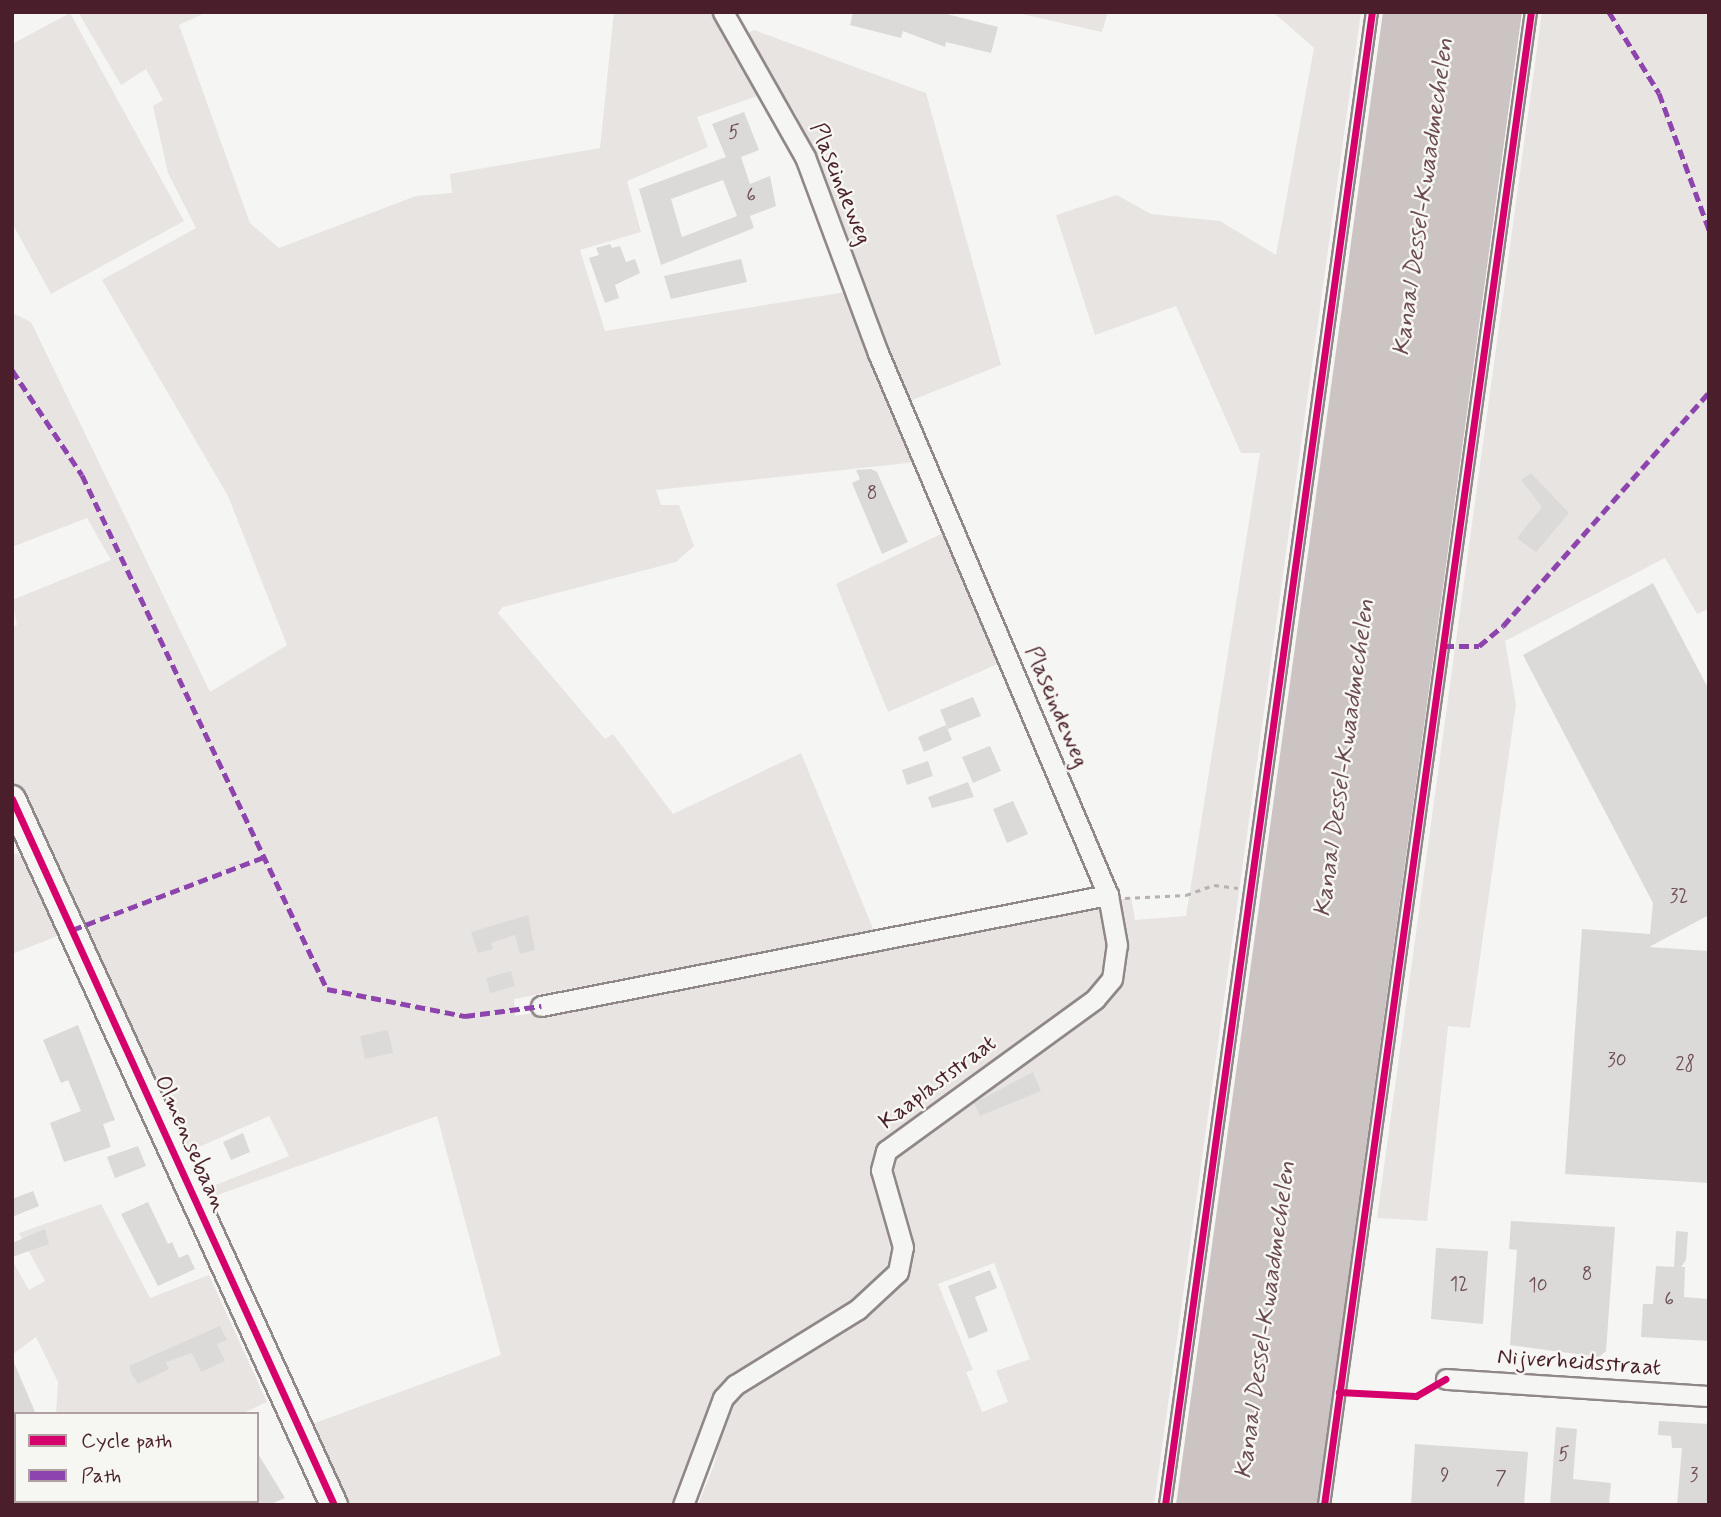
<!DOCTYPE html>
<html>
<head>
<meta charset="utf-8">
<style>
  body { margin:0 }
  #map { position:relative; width:1721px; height:1517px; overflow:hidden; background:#f5f5f3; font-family:Mynerve,sans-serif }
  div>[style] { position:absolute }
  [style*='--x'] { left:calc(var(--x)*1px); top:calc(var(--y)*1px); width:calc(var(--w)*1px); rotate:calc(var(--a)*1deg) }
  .green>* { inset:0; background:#e8e4e2 }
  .water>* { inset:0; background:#ccc3c3 }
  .building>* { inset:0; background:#dcdad9 }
  .path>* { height:2.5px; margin-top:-1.25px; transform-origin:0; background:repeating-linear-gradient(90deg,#b6b2b2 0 5px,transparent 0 10px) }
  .roads { filter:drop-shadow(2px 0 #8f8788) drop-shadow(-2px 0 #8f8788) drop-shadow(0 2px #8f8788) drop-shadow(0 -2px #8f8788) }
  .lane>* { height:10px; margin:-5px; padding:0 5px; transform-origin:5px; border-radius:5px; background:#f5f5f3 }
  .street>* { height:19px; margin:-9.5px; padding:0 9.5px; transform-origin:9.5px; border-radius:9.5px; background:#f5f5f3 }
  .secondary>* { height:26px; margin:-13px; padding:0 13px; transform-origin:13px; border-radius:13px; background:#f5f5f3 }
  .quiet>* { height:5px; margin-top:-2.5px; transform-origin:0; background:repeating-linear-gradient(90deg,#8e44ad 0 10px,transparent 0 15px) }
  .cycleway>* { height:7px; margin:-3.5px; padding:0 3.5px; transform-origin:3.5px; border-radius:3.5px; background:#d6006c }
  span { translate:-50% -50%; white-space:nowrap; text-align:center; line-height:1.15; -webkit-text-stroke:5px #f6f6f2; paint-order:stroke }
  .number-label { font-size:19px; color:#6e4e56 }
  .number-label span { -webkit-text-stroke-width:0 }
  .street-label { font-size:23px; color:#4a1f2b }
  .water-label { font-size:24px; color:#6c4a52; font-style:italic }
  .frame { position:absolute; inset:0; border:14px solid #4a1f2b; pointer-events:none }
  .legend { position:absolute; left:14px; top:1412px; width:245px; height:91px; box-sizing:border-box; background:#f6f6f2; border:2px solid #b1a0a2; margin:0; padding:9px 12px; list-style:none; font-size:21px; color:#4a1f2b }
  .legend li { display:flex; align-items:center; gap:14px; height:35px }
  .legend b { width:35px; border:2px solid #b1a0a2 }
</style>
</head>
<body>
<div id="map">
  <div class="green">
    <i style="clip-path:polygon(evenodd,78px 12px,207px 12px,179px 25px,250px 223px,279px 248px,416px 196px,452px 193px,450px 174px,600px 148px,614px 12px,710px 12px,763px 94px,697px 117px,708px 147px,627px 181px,641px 232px,580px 250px,605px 331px,846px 292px,917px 462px,656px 490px,661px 505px,679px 505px,694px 546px,676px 562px,503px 607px,498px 613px,605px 739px,613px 734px,673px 814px,801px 753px,874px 931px,514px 999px,515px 1016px,632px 997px,1131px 897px,1135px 920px,1186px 916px,1260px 453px,1241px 453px,1176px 306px,1095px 335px,1056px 215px,1117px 195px,1151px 214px,1220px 221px,1276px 255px,1314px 48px,1273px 12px,1361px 12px,1154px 1505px,698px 1505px,714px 1465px,725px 1414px,679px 1505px,347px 1505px,312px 1424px,501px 1355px,437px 1116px,212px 1197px,208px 1188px,289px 1156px,269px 1116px,190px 1151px,161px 1087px,153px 1092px,12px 782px,12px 627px,17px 625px,12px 600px,111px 560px,87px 518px,12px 547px,12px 313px,31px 322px,210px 692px,287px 645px,228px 496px,102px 280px,196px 228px,168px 173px,153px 106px,163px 100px,146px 69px,121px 85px,78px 12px,994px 1263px,1030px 1359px,996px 1371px,1008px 1402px,982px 1412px,966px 1372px,973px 1370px,938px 1284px,994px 1263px)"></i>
    <i style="clip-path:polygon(1013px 12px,1108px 12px,1102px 32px)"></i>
    <i style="clip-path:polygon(1542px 12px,1709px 12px,1709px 609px,1697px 614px,1665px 558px,1505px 641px,1516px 704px,1470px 1028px,1448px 1026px,1427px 1221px,1377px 1218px)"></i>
    <i style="clip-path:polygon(70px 13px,184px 221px,51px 294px,12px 223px,12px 44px)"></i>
    <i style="clip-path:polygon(754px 30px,926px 93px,1001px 365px,907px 402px,797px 116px,749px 41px,746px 34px)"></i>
    <i style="clip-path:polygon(943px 533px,1000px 663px,888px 712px,836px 584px)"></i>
    <i style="clip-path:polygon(19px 853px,60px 935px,12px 954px,12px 855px)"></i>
    <i style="clip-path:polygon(101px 1204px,150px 1298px,209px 1275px,267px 1402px,241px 1414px,56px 1414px,58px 1382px,36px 1337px,12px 1355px,12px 1260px,29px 1290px,45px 1281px,19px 1233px)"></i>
  </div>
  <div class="water">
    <i style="clip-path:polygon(1383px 12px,1522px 12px,1317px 1505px,1176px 1505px)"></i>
  </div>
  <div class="building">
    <i style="clip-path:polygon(853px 12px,939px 12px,998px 27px,991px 53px,946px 42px,945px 47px,903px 31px,901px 38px,850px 25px)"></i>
    <i style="clip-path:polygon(evenodd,744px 112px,759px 150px,741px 157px,750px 184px,770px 176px,776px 206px,750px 216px,754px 228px,661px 265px,639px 189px,726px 157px,712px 124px,744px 112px,723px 180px,737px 216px,682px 237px,671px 199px,723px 180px)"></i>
    <i style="clip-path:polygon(610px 244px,612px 248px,620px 246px,626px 262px,635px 259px,640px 273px,615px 285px,619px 298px,605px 303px,589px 258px,599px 255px,596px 248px)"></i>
    <i style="clip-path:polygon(741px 259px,747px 282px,671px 299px,664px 276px)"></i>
    <i style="clip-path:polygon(871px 469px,877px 472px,908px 542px,882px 554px,852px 483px,860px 479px,856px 470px)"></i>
    <i style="clip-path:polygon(1531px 473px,1569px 513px,1536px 552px,1517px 538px,1542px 507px,1521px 480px)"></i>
    <i style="clip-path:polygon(1653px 583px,1709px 690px,1709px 915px,1649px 947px,1709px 951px,1709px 1183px,1565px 1174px,1582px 929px,1650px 934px,1653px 903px,1523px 655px)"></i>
    <i style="clip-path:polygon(973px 697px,981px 716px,948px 729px,940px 710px)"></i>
    <i style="clip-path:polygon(946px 725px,952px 740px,924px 752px,918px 737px)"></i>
    <i style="clip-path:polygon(990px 746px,1001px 771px,973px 783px,962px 757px)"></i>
    <i style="clip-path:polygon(928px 761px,933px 776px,907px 785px,902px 770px)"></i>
    <i style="clip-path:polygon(968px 782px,974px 797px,932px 808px,928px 797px)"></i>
    <i style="clip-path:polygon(1013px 801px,1028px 834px,1007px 843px,993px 809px)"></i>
    <i style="clip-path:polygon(528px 915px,535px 950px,520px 954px,515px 935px,491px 943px,493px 949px,478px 953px,471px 932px)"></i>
    <i style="clip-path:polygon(511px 971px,515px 986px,490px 993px,486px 978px)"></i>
    <i style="clip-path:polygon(78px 1025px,115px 1120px,103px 1124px,111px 1147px,64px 1162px,50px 1123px,81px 1111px,68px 1080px,61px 1083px,43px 1040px)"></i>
    <i style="clip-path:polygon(388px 1030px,393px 1053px,365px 1059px,360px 1036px)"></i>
    <i style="clip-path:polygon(1033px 1072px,1041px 1091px,980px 1116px,974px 1103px)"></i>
    <i style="clip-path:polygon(243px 1133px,250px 1152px,231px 1160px,223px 1142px)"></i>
    <i style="clip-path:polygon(138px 1146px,146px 1166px,115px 1178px,107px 1157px)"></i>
    <i style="clip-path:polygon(33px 1191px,39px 1206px,12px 1217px,12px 1199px)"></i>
    <i style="clip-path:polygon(148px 1202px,168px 1244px,172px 1242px,179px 1258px,188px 1254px,195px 1269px,158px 1286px,121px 1214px)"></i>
    <i style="clip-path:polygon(1511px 1221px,1615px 1227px,1606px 1351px,1599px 1357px,1510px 1345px,1517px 1250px,1509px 1249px)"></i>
    <i style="clip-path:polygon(45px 1229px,49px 1244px,12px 1257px,12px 1243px)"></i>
    <i style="clip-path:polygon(1676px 1231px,1688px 1232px,1686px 1260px,1681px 1267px,1685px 1267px,1684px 1297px,1709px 1299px,1709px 1341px,1641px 1337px,1643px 1304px,1653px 1304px,1656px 1266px,1674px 1267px)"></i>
    <i style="clip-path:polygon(1436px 1248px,1488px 1251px,1483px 1324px,1431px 1319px)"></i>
    <i style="clip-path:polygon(990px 1270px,997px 1288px,975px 1297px,988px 1331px,969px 1339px,948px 1286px)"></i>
    <i style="clip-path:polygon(220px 1326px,227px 1340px,217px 1344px,225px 1361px,201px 1372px,192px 1353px,166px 1362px,169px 1369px,138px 1384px,132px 1375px,129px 1366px)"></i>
    <i style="clip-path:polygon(12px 1358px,36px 1414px,12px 1414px)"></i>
    <i style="clip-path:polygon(1659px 1421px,1709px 1424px,1709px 1505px,1677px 1505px,1682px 1448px,1672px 1448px,1671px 1436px,1658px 1435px)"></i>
    <i style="clip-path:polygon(1556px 1427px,1577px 1429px,1573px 1479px,1611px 1483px,1609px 1505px,1550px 1505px)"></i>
    <i style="clip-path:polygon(1415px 1444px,1528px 1452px,1524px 1505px,1411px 1505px)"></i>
    <i style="clip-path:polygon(257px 1452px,285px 1498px,269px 1505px,257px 1505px)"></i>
  </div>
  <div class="path">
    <i style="--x:1125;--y:898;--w:61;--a:-2.8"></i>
    <i style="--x:1186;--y:895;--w:30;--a:-20"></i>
    <i style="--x:1214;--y:885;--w:24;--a:7"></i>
  </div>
  <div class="roads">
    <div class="lane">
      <i style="--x:1165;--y:1505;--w:1507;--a:-82.11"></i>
      <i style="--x:1324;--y:1505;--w:1507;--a:-82.11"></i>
    </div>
    <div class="street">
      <i style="--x:541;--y:1006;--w:578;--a:-11.08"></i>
      <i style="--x:1446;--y:1379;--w:264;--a:3.7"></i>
      <i style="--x:683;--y:1505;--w:114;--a:-69.5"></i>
      <i style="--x:723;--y:1398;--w:18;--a:-47"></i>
      <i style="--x:735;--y:1385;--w:145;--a:-31.7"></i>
      <i style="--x:858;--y:1309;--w:54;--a:-42.8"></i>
      <i style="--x:898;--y:1272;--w:25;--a:-79"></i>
      <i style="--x:903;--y:1247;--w:80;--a:-105.9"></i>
      <i style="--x:881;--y:1170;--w:20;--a:-75"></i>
      <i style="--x:886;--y:1151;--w:258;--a:-36"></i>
      <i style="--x:1095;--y:999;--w:26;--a:-50"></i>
      <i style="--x:1112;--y:979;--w:34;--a:-82"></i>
      <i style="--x:1117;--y:945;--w:51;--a:-100.2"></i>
      <i style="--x:1108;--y:895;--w:589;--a:-112.99"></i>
      <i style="--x:878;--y:353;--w:209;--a:-110.4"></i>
      <i style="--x:805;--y:157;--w:167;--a:-119.5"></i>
    </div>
    <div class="secondary">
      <i style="--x:12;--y:799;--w:776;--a:65.48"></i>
    </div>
  </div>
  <div class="quiet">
    <i style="--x:1609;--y:12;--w:95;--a:58.3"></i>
    <i style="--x:1659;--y:93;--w:146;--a:69.9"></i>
    <i style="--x:12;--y:370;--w:126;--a:56.3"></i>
    <i style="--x:82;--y:475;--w:569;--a:64.52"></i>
    <i style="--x:327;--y:989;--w:141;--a:11.1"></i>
    <i style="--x:465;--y:1016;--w:77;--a:-7.5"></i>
    <i style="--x:1444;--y:646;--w:35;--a:0"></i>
    <i style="--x:1479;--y:646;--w:31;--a:-40"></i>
    <i style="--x:1503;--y:626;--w:312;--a:-48.6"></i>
    <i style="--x:72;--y:930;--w:209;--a:-20.8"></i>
  </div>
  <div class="cycleway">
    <i style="--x:12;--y:799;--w:776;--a:65.48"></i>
    <i style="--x:1339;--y:1392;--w:77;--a:3"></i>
    <i style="--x:1416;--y:1396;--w:34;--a:-30"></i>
    <i style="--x:1165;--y:1505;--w:1507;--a:-82.11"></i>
    <i style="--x:1324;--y:1505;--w:1507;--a:-82.11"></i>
  </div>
  <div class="number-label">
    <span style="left:734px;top:133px">5</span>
    <span style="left:751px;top:196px">6</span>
    <span style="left:872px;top:494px">8</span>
    <span style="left:1679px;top:897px">32</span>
    <span style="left:1617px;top:1061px">30</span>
    <span style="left:1685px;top:1065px">28</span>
    <span style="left:1587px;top:1275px">8</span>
    <span style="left:1459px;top:1285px">12</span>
    <span style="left:1538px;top:1286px">10</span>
    <span style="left:1669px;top:1300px">6</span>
    <span style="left:1564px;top:1455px">5</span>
    <span style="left:1445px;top:1476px">9</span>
    <span style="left:1694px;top:1476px">3</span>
    <span style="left:1501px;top:1479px">7</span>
  </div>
  <div class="street-label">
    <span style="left:840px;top:184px;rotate:68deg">Plaseindeweg</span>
    <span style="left:1056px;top:707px;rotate:67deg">Plaseindeweg</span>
    <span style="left:938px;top:1083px;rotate:-37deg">Kaaplaststraat</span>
    <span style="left:190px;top:1144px;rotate:66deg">Olmensebaan</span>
    <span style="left:1579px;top:1363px;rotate:4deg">Nijverheidsstraat</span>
  </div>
  <div class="water-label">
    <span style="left:1424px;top:197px;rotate:-82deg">Kanaal Dessel-Kwaadmechelen</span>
    <span style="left:1345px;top:758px;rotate:-82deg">Kanaal Dessel-Kwaadmechelen</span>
    <span style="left:1266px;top:1320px;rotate:-82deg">Kanaal Dessel-Kwaadmechelen</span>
  </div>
  <div class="frame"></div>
  <ul class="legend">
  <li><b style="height:9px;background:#d6006c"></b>Cycle path</li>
  <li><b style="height:9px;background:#8e44ad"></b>Path</li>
  </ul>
</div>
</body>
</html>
